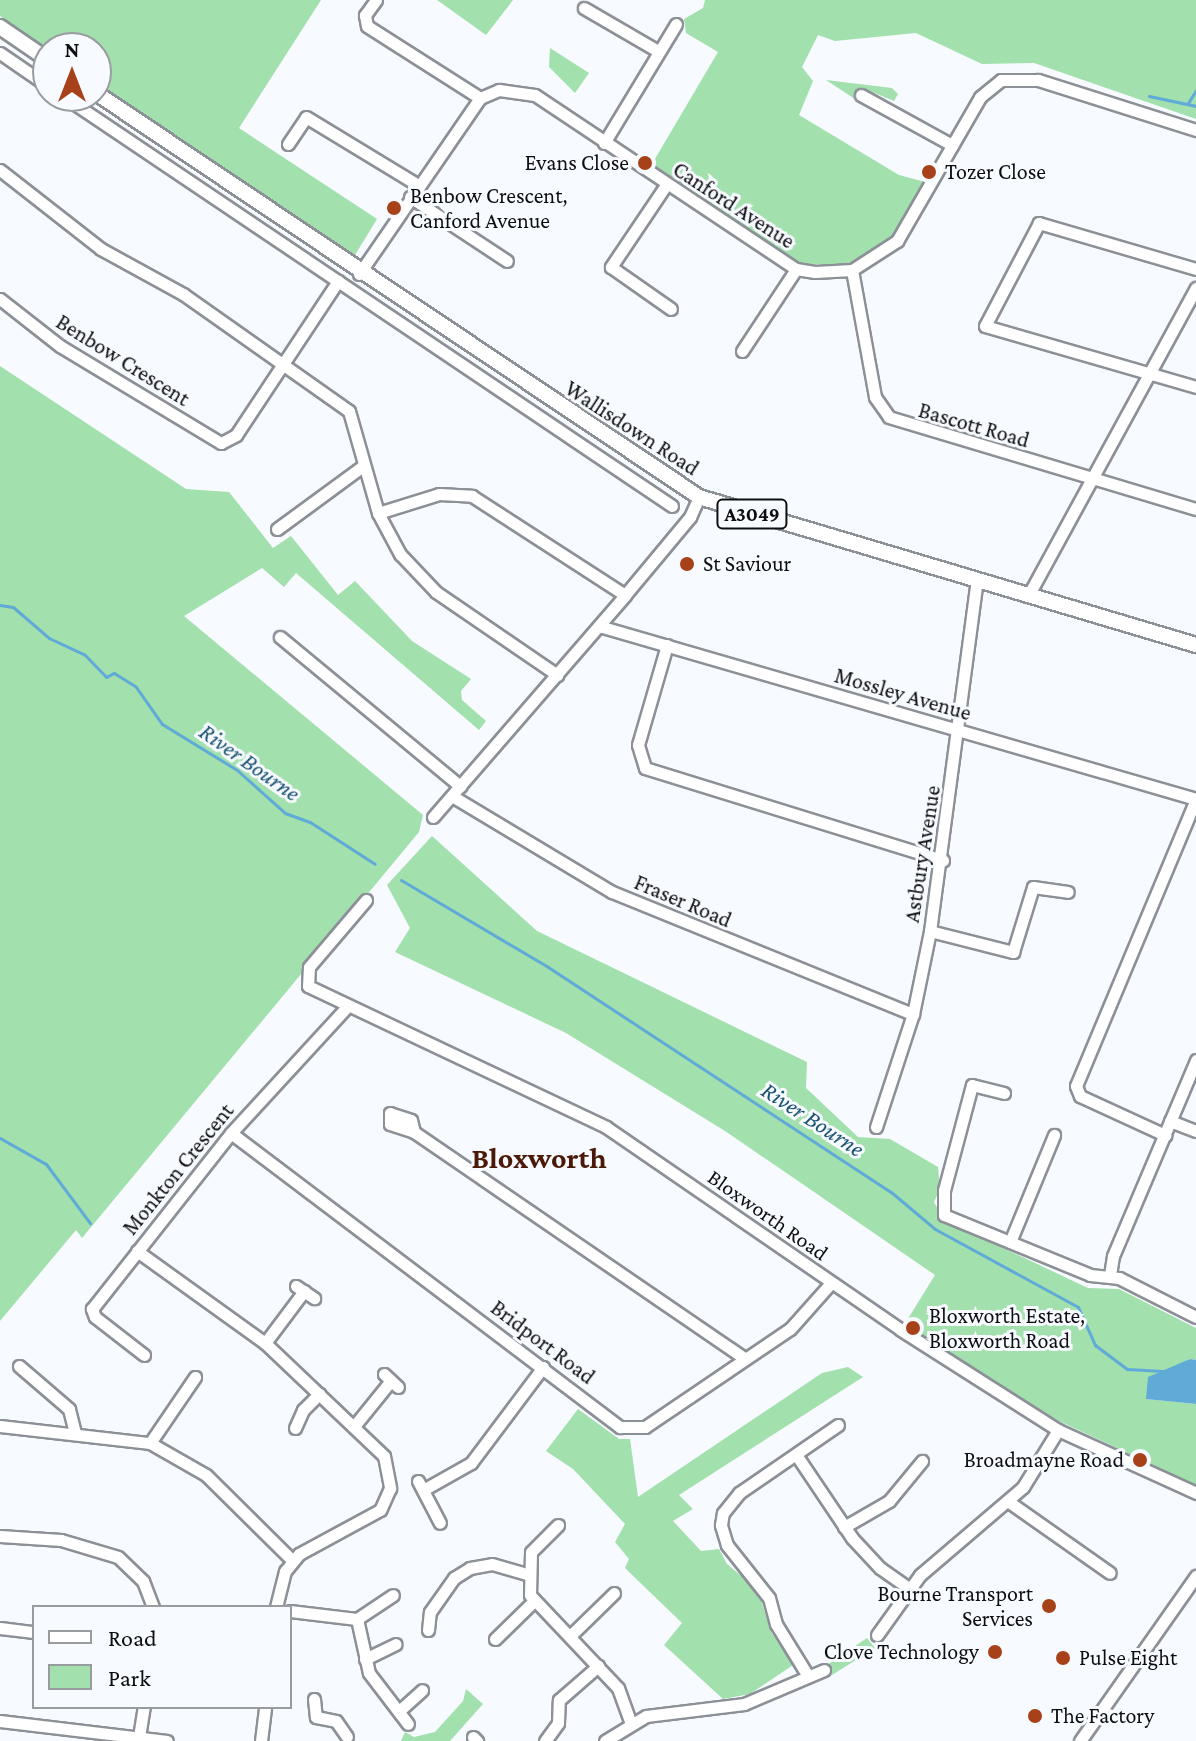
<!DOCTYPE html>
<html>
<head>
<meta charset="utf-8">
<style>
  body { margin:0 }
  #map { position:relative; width:1196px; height:1741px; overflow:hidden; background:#f7fafe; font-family:"Crimson Pro",serif }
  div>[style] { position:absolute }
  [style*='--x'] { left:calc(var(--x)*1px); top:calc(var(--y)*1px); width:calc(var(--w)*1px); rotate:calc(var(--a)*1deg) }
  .green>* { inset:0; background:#a2e0ad }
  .water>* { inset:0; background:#60aad8 }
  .stream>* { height:3px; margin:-1.5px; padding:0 1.5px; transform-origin:1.5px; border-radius:1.5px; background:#60aad8 }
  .roads { filter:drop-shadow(2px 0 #8c9097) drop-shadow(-2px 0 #8c9097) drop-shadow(0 2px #8c9097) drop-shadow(0 -2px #8c9097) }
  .minor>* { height:11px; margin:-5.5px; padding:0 5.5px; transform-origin:5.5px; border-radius:5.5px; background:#fff }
  .major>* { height:14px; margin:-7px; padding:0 7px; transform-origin:7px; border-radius:7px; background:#fff }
  .dots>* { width:22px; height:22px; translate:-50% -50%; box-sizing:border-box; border:4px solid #f7fafe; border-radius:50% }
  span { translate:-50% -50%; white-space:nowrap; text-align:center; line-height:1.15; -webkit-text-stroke:6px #f7fafe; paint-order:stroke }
  .shield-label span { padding:2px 6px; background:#f7fafe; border:2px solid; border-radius:6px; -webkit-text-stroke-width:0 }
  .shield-label { font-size:20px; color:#0d0e11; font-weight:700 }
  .poi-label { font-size:22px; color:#0d0e11 }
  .right { translate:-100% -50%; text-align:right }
  .left { translate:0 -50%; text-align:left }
  .street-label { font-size:22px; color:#0d0e11 }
  .water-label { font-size:24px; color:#1b5373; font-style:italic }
  .district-label { font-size:30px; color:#4b1907; font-weight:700 }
  .legend { position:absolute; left:32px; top:1605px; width:260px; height:104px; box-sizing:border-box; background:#f7fafe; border:2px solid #999c9f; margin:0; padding:10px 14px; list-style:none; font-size:24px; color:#0d0e11 }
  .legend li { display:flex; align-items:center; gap:16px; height:40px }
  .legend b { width:40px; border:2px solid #999c9f }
  .north { position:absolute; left:32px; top:32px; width:80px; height:80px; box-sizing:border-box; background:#f7fafe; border:2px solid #999c9f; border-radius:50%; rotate:0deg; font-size:22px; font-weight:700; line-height:32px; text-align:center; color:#0d0e11 }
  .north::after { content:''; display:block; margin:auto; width:28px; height:36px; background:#a7411a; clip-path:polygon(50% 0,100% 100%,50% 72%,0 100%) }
</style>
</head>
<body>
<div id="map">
  <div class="green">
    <i style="clip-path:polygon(0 0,321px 0,239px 128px,377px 219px,355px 255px,96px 84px,96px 48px,48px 50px,0 16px)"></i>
    <i style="clip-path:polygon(437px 0,513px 0,486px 35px)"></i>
    <i style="clip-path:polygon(705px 0,1196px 0,1196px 119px,1034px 63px,982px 64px,916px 33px,835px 41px,818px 35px,802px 67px,813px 81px,799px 115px,899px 175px,925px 182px,908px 219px,880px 252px,851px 265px,800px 264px,649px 169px,718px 52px,686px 33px,684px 19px,703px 8px)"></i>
    <i style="clip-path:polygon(550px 48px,589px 73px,575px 93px,549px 67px)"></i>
    <i style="clip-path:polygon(826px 80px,892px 88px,898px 94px,894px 101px,865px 89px,858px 101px)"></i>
    <i style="clip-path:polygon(0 366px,186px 489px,229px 492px,273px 548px,291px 536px,338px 595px,355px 581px,412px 641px,471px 679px,461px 691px,462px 700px,486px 721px,479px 730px,296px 573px,284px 587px,262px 568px,184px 616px,423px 815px,419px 832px,82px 1238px,76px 1230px,0 1321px)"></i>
    <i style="clip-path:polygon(432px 836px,537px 931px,807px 1062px,806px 1088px,858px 1137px,890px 1139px,938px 1167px,940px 1189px,934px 1202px,944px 1220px,1088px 1288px,1119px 1289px,1196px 1328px,1196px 1360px,1189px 1359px,1147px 1399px,1196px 1404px,1196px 1485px,1059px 1421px,901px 1330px,935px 1275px,725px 1131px,566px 1033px,395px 952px,410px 928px,387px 885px)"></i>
    <i style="clip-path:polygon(848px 1367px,863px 1377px,679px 1495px,693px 1509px,673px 1521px,701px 1551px,719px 1549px,727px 1564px,758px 1590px,771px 1632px,793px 1665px,750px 1694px,723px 1699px,664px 1645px,682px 1623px,625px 1568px,629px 1559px,615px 1542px,625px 1524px,573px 1469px,546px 1451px,578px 1409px,619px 1439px,630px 1439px,638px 1497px,822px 1373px)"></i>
    <i style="clip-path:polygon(867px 1638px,875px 1648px,832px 1675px,827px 1665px)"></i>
    <i style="clip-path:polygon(466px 1689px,483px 1704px,450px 1741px,401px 1741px,405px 1732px,414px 1737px,435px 1732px,463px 1701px)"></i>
  </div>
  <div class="water">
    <i style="clip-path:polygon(1190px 1359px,1196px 1360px,1196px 1404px,1146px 1399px,1148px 1377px)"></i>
  </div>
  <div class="stream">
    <i style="--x:1149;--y:96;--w:48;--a:12"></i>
    <i style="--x:1188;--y:103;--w:15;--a:-58"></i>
    <i style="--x:0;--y:605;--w:13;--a:9"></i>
    <i style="--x:13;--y:607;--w:48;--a:40.7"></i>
    <i style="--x:49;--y:638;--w:38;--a:25"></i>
    <i style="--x:84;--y:654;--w:32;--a:46"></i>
    <i style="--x:106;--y:677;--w:9;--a:-27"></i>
    <i style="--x:114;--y:673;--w:26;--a:32"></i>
    <i style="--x:136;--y:687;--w:45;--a:54.9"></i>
    <i style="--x:162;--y:724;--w:88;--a:31.5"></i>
    <i style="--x:237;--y:770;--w:64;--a:41.9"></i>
    <i style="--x:285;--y:813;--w:27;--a:20"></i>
    <i style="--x:310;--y:822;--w:77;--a:32.9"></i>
    <i style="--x:401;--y:880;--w:171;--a:30.6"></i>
    <i style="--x:548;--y:967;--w:410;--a:33.3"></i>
    <i style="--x:891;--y:1192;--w:57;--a:40.1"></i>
    <i style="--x:935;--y:1229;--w:163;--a:28.6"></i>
    <i style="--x:1078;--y:1307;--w:42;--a:65.9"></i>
    <i style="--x:1095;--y:1345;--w:40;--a:37"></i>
    <i style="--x:1127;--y:1369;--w:36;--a:3"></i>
    <i style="--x:0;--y:1138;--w:53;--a:29.5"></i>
    <i style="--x:46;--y:1164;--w:74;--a:53.3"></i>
  </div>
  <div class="roads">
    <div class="minor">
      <i style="--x:376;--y:0;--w:19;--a:126"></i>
      <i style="--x:365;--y:15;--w:11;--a:80"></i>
      <i style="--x:367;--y:26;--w:134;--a:32.5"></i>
      <i style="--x:584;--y:8;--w:86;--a:30.2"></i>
      <i style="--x:0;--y:53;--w:58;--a:34.5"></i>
      <i style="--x:861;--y:95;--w:104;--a:28.8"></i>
      <i style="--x:63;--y:96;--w:734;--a:33.95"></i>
      <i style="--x:604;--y:143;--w:139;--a:-58.8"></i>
      <i style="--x:288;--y:144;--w:32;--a:-56"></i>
      <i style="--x:306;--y:117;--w:131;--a:31.3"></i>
      <i style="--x:0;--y:170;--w:128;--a:38"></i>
      <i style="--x:101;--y:249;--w:94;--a:28.8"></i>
      <i style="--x:183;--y:294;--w:203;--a:35.2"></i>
      <i style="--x:349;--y:411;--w:106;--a:74.1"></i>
      <i style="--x:378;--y:513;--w:47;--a:61.8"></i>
      <i style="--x:400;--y:554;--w:52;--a:46.5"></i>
      <i style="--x:436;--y:592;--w:147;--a:34.4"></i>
      <i style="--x:666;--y:185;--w:99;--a:123.9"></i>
      <i style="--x:611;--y:267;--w:73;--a:35"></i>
      <i style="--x:410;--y:197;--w:116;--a:33.4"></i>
      <i style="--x:1196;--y:269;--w:164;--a:-163.7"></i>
      <i style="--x:1039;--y:223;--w:116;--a:117.7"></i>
      <i style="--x:985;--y:326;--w:220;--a:16.1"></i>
      <i style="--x:852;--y:270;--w:129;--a:79.7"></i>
      <i style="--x:875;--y:397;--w:24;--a:55"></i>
      <i style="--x:889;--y:417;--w:320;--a:16.7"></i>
      <i style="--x:359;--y:274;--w:214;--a:-55.5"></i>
      <i style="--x:480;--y:98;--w:21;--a:-23"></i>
      <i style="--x:499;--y:90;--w:36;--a:8"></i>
      <i style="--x:535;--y:95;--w:314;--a:33.7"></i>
      <i style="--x:796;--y:269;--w:19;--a:9"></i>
      <i style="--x:815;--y:272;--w:37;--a:-3"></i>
      <i style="--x:852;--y:270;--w:54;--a:-32.8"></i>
      <i style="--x:897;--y:241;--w:166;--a:-60"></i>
      <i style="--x:980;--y:97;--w:27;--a:-39"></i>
      <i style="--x:1001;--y:80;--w:37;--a:0"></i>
      <i style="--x:1038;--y:80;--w:166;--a:17.6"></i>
      <i style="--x:0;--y:299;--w:76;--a:38.1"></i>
      <i style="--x:60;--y:346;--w:188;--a:31.1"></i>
      <i style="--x:221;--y:443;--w:17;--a:-28"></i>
      <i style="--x:236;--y:435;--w:185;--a:-56.5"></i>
      <i style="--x:742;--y:351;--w:98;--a:-56.6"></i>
      <i style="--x:378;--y:513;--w:64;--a:-17.3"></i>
      <i style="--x:439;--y:494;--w:33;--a:3"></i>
      <i style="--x:472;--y:496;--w:182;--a:32.9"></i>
      <i style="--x:277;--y:529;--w:108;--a:-36.3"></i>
      <i style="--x:1028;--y:596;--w:351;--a:-61.4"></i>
      <i style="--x:599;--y:626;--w:622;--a:16.16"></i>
      <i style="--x:1196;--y:799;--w:311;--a:112.7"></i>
      <i style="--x:1076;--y:1086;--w:11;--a:68"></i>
      <i style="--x:1080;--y:1096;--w:94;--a:24.6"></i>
      <i style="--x:280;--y:637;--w:234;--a:39.6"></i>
      <i style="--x:667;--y:645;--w:104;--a:106.2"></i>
      <i style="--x:638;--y:745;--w:24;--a:73"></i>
      <i style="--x:645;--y:768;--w:312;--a:17.2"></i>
      <i style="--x:452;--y:796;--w:187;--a:31"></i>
      <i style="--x:612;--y:892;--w:325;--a:22.1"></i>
      <i style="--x:433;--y:817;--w:294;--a:-49.1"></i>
      <i style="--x:625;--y:595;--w:102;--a:-50.2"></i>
      <i style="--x:690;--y:517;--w:22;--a:-66"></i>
      <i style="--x:366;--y:900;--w:88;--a:130.4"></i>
      <i style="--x:309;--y:967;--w:19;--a:93"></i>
      <i style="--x:308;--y:986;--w:330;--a:25.3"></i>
      <i style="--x:606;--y:1127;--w:358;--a:34.5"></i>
      <i style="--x:901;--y:1330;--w:186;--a:32.5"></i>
      <i style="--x:1058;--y:1430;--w:152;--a:24.5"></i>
      <i style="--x:930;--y:931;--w:86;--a:14.2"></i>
      <i style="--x:1013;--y:952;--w:68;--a:-72.9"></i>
      <i style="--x:1033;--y:887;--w:35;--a:8"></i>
      <i style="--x:1004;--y:1093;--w:33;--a:-166"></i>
      <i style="--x:972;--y:1085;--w:109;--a:104.9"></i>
      <i style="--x:944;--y:1190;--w:25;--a:90"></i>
      <i style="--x:944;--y:1215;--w:158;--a:22.3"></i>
      <i style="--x:1090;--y:1275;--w:29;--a:6"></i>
      <i style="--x:1119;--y:1278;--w:86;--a:26.9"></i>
      <i style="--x:1170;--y:1121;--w:28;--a:21"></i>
      <i style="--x:876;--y:1127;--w:119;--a:-71.9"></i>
      <i style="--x:913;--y:1014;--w:85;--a:-78.4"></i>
      <i style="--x:930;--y:931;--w:353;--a:-82.4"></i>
      <i style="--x:414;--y:1132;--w:12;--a:-104"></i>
      <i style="--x:411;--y:1120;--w:22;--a:-162"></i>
      <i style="--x:390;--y:1113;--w:11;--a:90"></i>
      <i style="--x:390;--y:1124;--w:25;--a:18"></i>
      <i style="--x:414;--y:1132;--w:401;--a:34.4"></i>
      <i style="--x:231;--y:1133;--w:488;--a:37.1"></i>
      <i style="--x:620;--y:1427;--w:25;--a:0"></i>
      <i style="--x:645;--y:1427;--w:175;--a:-34.1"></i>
      <i style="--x:790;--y:1329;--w:62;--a:-48.3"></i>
      <i style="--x:1010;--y:1242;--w:116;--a:-67.6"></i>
      <i style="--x:137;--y:1251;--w:158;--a:35.7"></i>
      <i style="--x:265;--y:1343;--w:164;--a:43.5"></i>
      <i style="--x:384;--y:1456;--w:33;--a:79"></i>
      <i style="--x:390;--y:1488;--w:24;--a:114"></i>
      <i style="--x:380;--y:1510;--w:92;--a:151.5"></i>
      <i style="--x:299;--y:1554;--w:22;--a:129"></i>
      <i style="--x:285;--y:1571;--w:37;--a:104"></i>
      <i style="--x:1110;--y:1275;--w:19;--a:-81"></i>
      <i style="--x:1113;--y:1256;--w:213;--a:-67"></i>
      <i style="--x:296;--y:1286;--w:22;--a:34"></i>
      <i style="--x:265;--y:1343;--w:65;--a:-53.1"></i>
      <i style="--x:144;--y:1355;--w:62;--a:-142.2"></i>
      <i style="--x:95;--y:1317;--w:9;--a:-111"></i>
      <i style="--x:92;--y:1309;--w:224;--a:-51.7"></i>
      <i style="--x:231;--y:1133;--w:171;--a:-47.4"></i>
      <i style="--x:19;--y:1366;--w:66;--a:40.7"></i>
      <i style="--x:69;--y:1409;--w:25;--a:76"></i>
      <i style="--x:384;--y:1374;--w:19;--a:43"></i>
      <i style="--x:355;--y:1425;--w:54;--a:-51"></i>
      <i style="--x:0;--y:1426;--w:151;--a:6.5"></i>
      <i style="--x:150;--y:1443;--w:64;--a:29.7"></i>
      <i style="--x:206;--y:1475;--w:121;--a:44.7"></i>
      <i style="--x:295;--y:1428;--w:20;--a:-66"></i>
      <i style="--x:303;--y:1410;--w:23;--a:-45"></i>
      <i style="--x:150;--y:1443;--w:80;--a:-55.7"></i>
      <i style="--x:797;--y:1456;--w:99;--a:56.1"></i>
      <i style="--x:852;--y:1538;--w:41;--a:47"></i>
      <i style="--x:880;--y:1568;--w:37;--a:35"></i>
      <i style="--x:418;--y:1481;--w:47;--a:62.4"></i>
      <i style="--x:423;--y:1490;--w:55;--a:-29.4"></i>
      <i style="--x:471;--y:1463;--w:120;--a:-53.1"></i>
      <i style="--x:1009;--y:1502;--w:123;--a:35.1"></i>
      <i style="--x:558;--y:1525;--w:38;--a:135"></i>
      <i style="--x:531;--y:1552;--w:43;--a:91.3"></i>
      <i style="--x:530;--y:1595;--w:128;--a:46.6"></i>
      <i style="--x:618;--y:1688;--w:37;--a:70"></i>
      <i style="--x:844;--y:1527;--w:52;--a:-30"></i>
      <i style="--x:889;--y:1501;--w:52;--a:-50.5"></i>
      <i style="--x:0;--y:1536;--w:61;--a:3.8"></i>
      <i style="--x:61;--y:1540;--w:59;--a:16.6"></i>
      <i style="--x:118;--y:1557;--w:35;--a:44"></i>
      <i style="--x:143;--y:1581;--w:28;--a:69"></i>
      <i style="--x:290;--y:1611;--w:67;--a:6.8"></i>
      <i style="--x:357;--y:1619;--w:55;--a:77.5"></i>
      <i style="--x:369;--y:1673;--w:64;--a:52.6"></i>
      <i style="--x:357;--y:1619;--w:43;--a:-33.7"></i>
      <i style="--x:0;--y:1628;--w:34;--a:7"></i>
      <i style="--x:428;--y:1630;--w:18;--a:-84"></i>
      <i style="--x:430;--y:1612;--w:42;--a:-54.8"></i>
      <i style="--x:454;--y:1578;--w:19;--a:-32"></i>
      <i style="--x:470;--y:1568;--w:22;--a:-10"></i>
      <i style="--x:492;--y:1564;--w:36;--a:16"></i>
      <i style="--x:571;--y:1635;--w:60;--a:-44.3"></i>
      <i style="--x:877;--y:1635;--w:74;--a:-54.4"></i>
      <i style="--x:920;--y:1575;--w:135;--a:-40.5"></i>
      <i style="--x:1023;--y:1487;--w:67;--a:-58.4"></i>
      <i style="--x:495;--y:1639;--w:54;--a:-44.3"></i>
      <i style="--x:365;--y:1659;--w:34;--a:-26"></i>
      <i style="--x:808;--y:1676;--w:61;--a:-121.6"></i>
      <i style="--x:776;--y:1624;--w:27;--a:-105"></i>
      <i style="--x:769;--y:1598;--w:68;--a:-128.4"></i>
      <i style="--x:727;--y:1545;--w:21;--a:-107"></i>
      <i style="--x:721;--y:1525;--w:12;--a:-81"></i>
      <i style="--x:723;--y:1513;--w:26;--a:-51"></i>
      <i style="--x:739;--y:1493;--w:120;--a:-34.5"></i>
      <i style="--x:314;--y:1699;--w:18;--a:84"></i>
      <i style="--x:316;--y:1717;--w:20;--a:11"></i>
      <i style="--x:336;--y:1721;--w:19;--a:55"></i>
      <i style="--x:399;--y:1711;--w:31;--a:-42"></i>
      <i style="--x:0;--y:1721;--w:168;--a:6.8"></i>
      <i style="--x:139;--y:1737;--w:30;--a:-81"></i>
      <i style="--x:473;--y:1737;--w:6;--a:45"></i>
      <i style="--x:261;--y:1741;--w:34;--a:-83"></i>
      <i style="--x:545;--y:1741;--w:22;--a:-54"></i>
      <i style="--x:558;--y:1723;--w:23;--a:-88"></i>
      <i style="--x:559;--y:1700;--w:52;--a:-41.1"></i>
      <i style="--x:605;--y:1741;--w:48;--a:-31.4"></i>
      <i style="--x:646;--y:1716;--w:99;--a:-7"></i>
      <i style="--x:744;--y:1704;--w:87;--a:-23"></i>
      <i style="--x:1080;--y:1741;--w:202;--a:-54.9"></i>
    </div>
    <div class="major">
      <i style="--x:0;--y:27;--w:58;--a:34.5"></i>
      <i style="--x:96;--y:93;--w:726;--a:33.82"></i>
      <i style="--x:699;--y:497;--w:519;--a:16.58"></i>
    </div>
  </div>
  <div class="dots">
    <i style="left:645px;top:163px;background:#a7411a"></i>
    <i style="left:929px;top:172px;background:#a7411a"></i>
    <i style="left:394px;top:208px;background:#a7411a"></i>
    <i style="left:687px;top:564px;background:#a7411a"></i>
    <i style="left:913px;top:1328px;background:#a7411a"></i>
    <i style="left:1140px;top:1460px;background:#a7411a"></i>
    <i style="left:1049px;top:1606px;background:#a7411a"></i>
    <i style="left:995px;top:1652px;background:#a7411a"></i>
    <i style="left:1063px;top:1658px;background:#a7411a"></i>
    <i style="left:1035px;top:1716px;background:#a7411a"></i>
  </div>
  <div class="shield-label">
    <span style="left:752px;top:514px">A3049</span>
  </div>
  <div class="poi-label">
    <span class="right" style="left:629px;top:163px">Evans Close</span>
    <span class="left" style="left:945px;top:172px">Tozer Close</span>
    <span class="left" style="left:410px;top:208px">Benbow Crescent,<br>Canford Avenue</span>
    <span class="left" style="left:703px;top:564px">St Saviour</span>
    <span class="left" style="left:929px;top:1328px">Bloxworth Estate,<br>Bloxworth Road</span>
    <span class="right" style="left:1124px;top:1460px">Broadmayne Road</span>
    <span class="right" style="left:1033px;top:1606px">Bourne Transport<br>Services</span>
    <span class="right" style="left:979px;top:1652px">Clove Technology</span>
    <span class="left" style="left:1079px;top:1658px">Pulse Eight</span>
    <span class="left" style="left:1051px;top:1716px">The Factory</span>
  </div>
  <div class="street-label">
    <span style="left:734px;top:205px;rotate:33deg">Canford Avenue</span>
    <span style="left:123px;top:360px;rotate:32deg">Benbow Crescent</span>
    <span style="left:974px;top:425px;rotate:16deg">Bascott Road</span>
    <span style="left:632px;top:428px;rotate:33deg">Wallisdown Road</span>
    <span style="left:903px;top:694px;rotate:16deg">Mossley Avenue</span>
    <span style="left:922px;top:854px;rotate:-81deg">Astbury Avenue</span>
    <span style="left:683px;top:901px;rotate:23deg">Fraser Road</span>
    <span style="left:178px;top:1169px;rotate:-51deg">Monkton Crescent</span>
    <span style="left:768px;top:1215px;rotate:35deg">Bloxworth Road</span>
    <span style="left:543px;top:1342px;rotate:37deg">Bridport Road</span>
  </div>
  <div class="water-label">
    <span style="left:250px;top:762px;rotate:35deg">River Bourne</span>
    <span style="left:813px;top:1119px;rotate:33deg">River Bourne</span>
  </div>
  <div class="district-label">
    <span style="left:539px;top:1158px">Bloxworth</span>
  </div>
  <ul class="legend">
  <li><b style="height:10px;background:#fff"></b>Road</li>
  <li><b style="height:22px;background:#a2e0ad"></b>Park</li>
  </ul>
  <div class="north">N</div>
</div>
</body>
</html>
